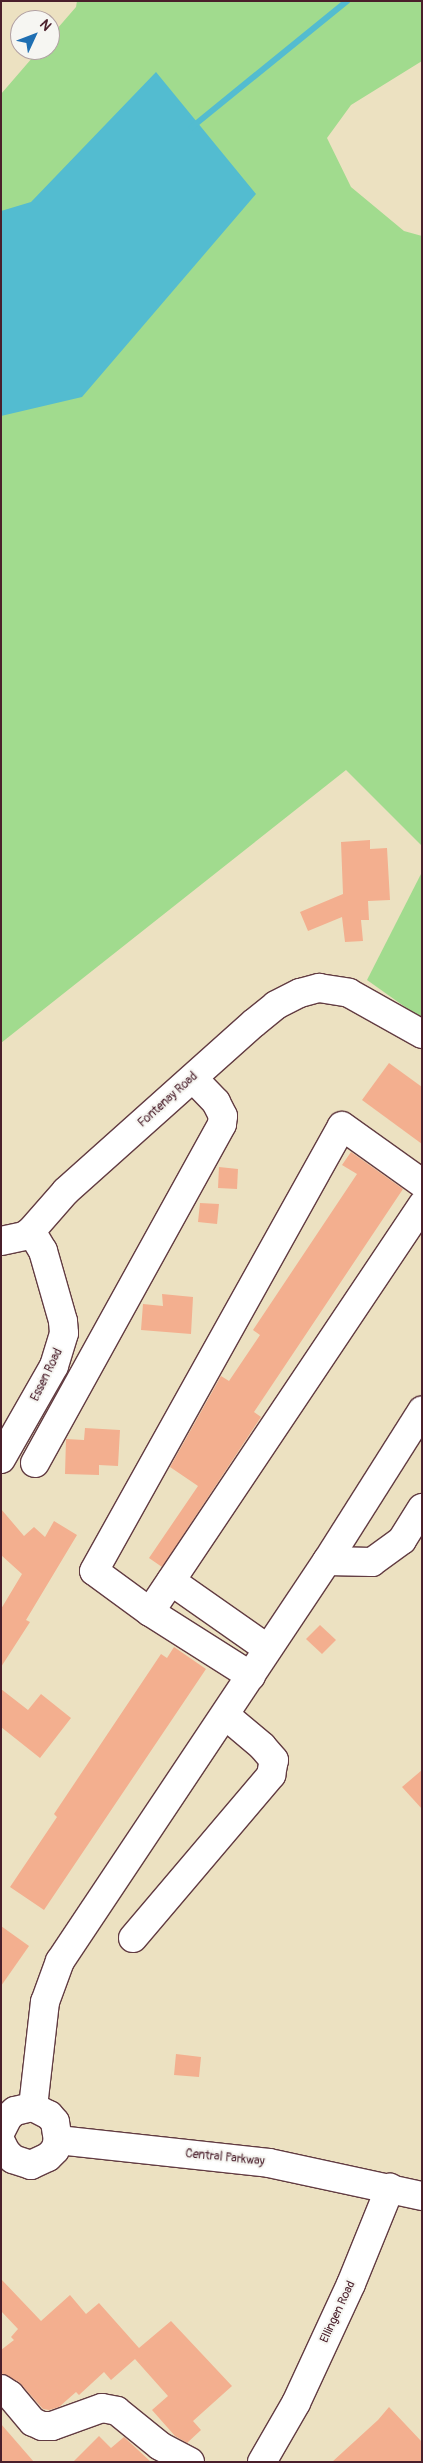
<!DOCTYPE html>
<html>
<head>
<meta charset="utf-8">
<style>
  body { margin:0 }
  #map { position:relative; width:423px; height:2463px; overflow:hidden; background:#ece1c1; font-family:Pangolin,sans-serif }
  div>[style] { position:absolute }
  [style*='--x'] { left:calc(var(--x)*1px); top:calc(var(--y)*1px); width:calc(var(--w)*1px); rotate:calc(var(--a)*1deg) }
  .green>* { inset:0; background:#a1db8e }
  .water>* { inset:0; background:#53bcd0 }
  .stream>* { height:6px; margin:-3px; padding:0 3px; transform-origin:3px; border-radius:3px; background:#53bcd0 }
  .building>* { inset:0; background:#f3af8f }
  .roads { filter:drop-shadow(1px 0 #623c42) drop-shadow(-1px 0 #623c42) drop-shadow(0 1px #623c42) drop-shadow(0 -1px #623c42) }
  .minor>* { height:28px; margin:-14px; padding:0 14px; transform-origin:14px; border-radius:14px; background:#fff }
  span { translate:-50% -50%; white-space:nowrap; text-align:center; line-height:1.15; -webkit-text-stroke:4px #f6f6f2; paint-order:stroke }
  .street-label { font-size:12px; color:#4a1f2b }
  .frame { position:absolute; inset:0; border:2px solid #4a1f2b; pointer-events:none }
  .north { position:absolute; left:10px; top:10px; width:50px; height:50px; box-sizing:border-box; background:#f6f6f2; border:1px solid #b1a0a2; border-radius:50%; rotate:47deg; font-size:14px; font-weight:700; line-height:20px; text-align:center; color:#4a1f2b }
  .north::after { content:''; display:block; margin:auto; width:18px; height:22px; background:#1f6fb2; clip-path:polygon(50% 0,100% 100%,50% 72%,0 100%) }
</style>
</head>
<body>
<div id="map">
  <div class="green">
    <i style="clip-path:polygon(77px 1px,422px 1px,422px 61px,351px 105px,327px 138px,351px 187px,404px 231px,422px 236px,422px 846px,346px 770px,1px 1043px,1px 94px,39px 50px,50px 50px,50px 37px,76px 7px)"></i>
    <i style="clip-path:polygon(422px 872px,422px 1019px,367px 980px)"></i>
  </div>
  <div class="water">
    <i style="clip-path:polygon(156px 72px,256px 194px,82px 397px,1px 416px,1px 211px,31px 202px)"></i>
  </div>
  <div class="stream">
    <i style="--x:192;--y:127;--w:200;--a:-39.1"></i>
  </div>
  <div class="building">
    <i style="clip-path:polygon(370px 840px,370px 849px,387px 848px,390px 900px,368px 901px,369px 920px,361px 920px,363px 941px,345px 942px,342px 917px,308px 931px,300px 912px,343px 894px,341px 842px)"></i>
    <i style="clip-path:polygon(389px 1063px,422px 1087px,422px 1144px,362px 1100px)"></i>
    <i style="clip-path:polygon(351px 1152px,403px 1189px,254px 1412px,261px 1417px,162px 1567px,149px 1558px,198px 1486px,170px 1467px,221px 1376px,229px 1381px,260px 1335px,253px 1330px,357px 1174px,342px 1165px)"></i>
    <i style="clip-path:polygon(219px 1167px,238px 1169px,237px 1189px,218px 1188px)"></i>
    <i style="clip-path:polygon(200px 1203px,219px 1204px,217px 1224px,198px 1222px)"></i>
    <i style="clip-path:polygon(162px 1294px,193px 1297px,191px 1334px,141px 1330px,143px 1304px,163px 1306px)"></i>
    <i style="clip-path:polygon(85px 1428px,120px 1430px,118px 1466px,99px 1465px,99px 1475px,65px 1474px,66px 1439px,84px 1440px)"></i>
    <i style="clip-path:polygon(1px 1509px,24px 1536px,34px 1527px,45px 1537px,54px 1521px,77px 1535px,26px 1620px,30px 1622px,1px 1667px,1px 1609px,22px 1574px,1px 1555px)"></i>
    <i style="clip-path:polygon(320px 1625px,336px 1640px,322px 1654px,306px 1639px)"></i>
    <i style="clip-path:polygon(174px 1647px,206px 1669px,44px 1910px,10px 1887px,57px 1817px,54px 1814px,161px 1654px,167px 1658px)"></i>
    <i style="clip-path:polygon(1px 1689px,28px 1710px,41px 1694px,71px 1718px,40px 1758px,1px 1727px)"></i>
    <i style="clip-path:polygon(422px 1770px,422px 1809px,402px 1787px)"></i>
    <i style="clip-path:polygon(1px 1926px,29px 1946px,1px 1986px)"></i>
    <i style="clip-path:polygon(176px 2054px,201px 2057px,199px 2077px,174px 2075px)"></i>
    <i style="clip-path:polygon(1px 2279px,41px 2321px,70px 2295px,86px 2314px,99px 2303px,139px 2348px,171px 2321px,232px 2386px,193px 2421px,201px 2430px,187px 2443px,175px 2436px,152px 2410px,168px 2396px,135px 2359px,111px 2380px,104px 2372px,79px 2395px,76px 2392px,59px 2407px,49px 2410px,43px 2409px,19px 2382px,1px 2373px,1px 2350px,14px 2340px,11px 2337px,18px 2329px,1px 2311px)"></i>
    <i style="clip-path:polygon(389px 2407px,422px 2442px,422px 2462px,332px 2462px,378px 2420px)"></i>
    <i style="clip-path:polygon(1px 2424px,34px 2462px,1px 2462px)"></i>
    <i style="clip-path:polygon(99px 2436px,111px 2448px,124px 2437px,151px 2462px,73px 2462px)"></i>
  </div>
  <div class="roads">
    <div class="minor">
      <i style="--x:1;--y:1241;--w:24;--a:-12"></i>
      <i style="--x:24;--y:1236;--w:9;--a:-36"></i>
      <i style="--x:31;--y:1231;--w:53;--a:-48.8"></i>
      <i style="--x:66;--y:1191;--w:252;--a:-41.8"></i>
      <i style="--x:254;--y:1023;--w:28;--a:-39"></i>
      <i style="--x:276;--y:1005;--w:27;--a:-27"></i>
      <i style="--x:300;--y:993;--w:20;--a:-15"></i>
      <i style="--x:319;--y:988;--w:30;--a:9"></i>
      <i style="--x:349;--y:993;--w:84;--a:29.3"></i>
      <i style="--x:1;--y:1459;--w:107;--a:-60.3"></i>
      <i style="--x:54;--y:1366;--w:34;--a:-73"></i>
      <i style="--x:64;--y:1333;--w:12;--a:-95"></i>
      <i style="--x:63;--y:1321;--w:73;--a:-105.9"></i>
      <i style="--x:43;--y:1251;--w:23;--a:-121"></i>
      <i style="--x:35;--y:1463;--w:387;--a:-61.1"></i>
      <i style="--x:222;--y:1124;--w:8;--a:-83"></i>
      <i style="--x:223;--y:1116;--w:16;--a:-117"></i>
      <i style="--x:216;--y:1102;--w:33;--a:-134"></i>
      <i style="--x:327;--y:1561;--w:45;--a:1.3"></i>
      <i style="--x:372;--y:1562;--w:37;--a:-36"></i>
      <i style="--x:402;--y:1540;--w:38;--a:-58"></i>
      <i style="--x:171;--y:1581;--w:118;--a:35"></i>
      <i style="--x:150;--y:1612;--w:490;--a:-56.2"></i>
      <i style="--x:251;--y:1676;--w:120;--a:-147.6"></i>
      <i style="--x:150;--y:1612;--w:69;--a:-143.8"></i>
      <i style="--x:94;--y:1571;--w:509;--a:-60.87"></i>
      <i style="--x:342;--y:1126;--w:98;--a:35.5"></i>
      <i style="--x:133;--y:1938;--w:214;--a:-49.7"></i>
      <i style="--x:271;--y:1775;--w:15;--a:-79"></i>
      <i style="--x:274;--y:1760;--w:18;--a:-131"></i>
      <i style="--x:262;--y:1746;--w:48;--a:-140"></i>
      <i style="--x:33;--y:2107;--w:106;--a:-83.5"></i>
      <i style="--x:45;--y:2002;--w:44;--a:-69.9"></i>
      <i style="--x:60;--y:1961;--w:481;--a:-56.3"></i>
      <i style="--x:327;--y:1561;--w:178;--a:-57.7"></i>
      <i style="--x:1;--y:2131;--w:16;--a:-63"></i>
      <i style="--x:8;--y:2117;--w:9;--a:-41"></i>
      <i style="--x:15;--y:2111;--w:18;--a:-13"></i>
      <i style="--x:33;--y:2107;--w:18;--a:27"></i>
      <i style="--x:49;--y:2115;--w:9;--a:49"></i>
      <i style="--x:55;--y:2122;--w:18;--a:81"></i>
      <i style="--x:58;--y:2140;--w:10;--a:107"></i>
      <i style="--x:55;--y:2150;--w:10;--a:135"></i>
      <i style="--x:48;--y:2157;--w:19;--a:155"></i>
      <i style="--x:31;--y:2165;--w:19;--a:-162"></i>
      <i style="--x:13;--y:2159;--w:10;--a:-135"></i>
      <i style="--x:6;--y:2152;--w:11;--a:-117"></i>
      <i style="--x:58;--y:2140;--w:212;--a:6.2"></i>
      <i style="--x:269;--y:2163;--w:157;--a:12.2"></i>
      <i style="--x:1;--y:2389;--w:11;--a:34"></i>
      <i style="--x:10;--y:2395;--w:35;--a:50"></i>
      <i style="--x:33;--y:2422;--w:10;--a:24"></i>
      <i style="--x:42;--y:2426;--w:10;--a:0"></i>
      <i style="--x:52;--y:2426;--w:53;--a:-19.8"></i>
      <i style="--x:102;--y:2408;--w:15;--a:11"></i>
      <i style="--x:117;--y:2411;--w:55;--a:39.1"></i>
      <i style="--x:160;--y:2446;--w:34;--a:28"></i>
      <i style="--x:262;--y:2462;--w:68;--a:-60"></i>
      <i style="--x:296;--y:2403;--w:131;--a:-65.2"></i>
      <i style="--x:351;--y:2284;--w:104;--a:-67.9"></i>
    </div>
  </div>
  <div class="street-label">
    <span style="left:168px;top:1100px;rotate:-42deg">Fontenay Road</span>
    <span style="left:47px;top:1375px;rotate:-64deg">Essen Road</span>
    <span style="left:225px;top:2158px;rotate:6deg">Central Parkway</span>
    <span style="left:338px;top:2312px;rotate:-65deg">Ellingen Road</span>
  </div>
  <div class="frame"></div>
  <div class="north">N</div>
</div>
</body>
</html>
